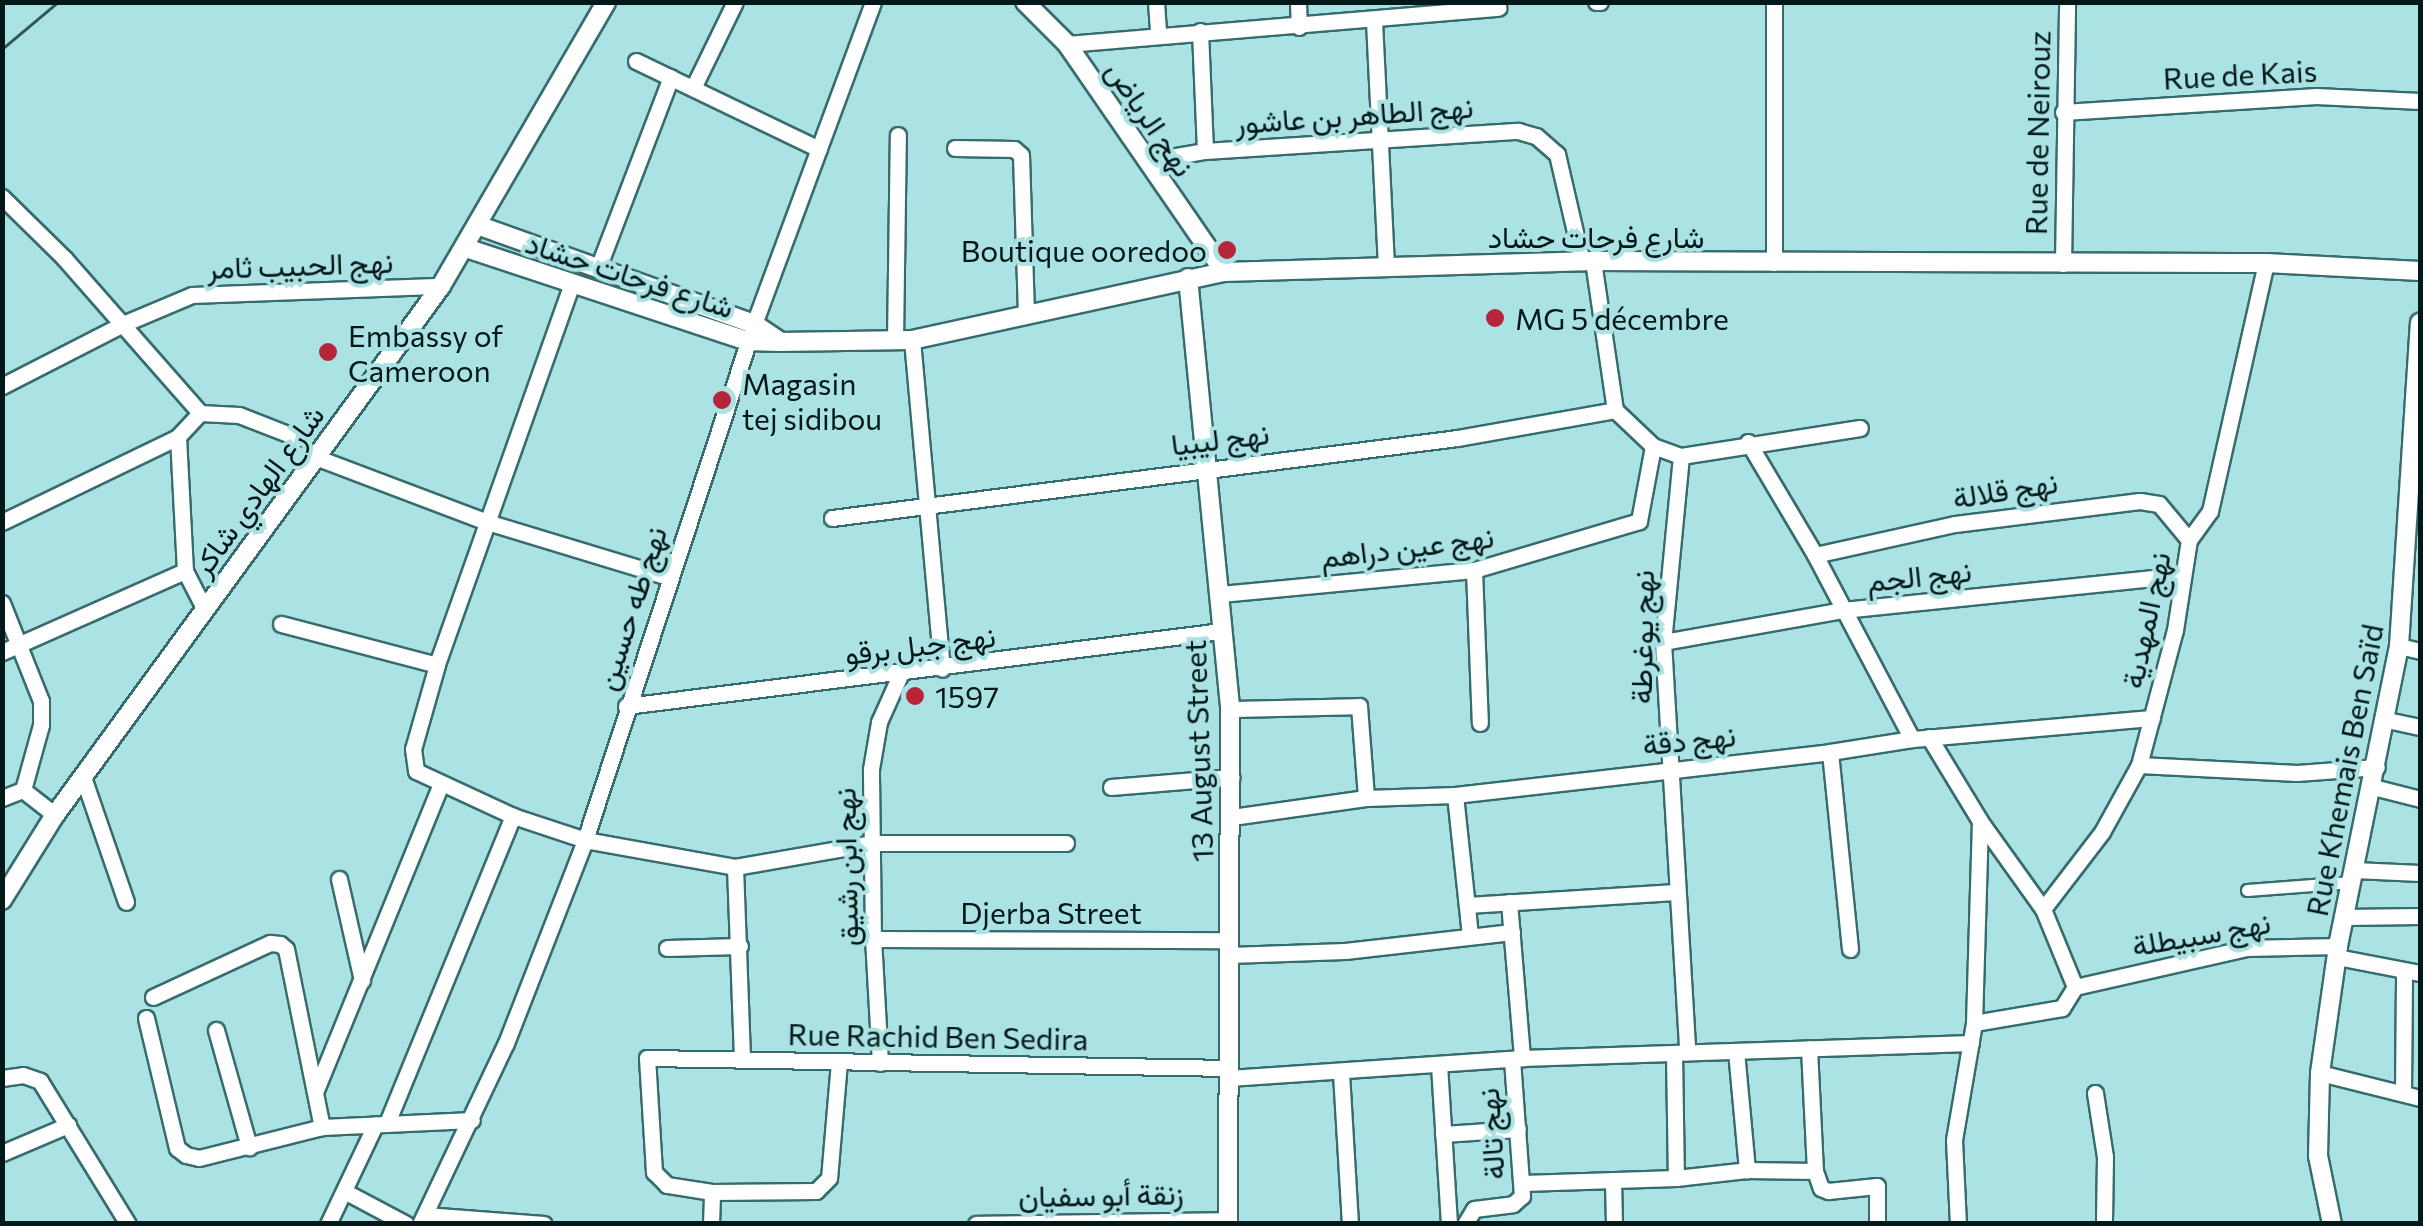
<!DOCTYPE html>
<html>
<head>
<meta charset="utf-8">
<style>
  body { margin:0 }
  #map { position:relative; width:2423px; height:1226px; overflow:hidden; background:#abe2e4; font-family:Commissioner,Vazirmatn,sans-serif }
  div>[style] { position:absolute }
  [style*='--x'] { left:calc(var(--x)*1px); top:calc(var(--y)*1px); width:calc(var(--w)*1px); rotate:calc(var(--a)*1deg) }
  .roads { filter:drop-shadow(2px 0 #376c6e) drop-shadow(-2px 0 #376c6e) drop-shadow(0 2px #376c6e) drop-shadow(0 -2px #376c6e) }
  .pedestrian>* { height:11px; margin:-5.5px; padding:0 5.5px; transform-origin:5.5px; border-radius:5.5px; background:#fff }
  .minor>* { height:15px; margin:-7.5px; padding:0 7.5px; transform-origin:7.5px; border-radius:7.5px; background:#fff }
  .tertiary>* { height:18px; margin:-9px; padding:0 9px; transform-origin:9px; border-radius:9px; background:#fff }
  .tram>* { height:2.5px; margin:-1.25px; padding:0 1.25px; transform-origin:1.25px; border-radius:1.25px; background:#365657 }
  .dots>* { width:28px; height:28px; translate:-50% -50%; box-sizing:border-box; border:5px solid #abe2e4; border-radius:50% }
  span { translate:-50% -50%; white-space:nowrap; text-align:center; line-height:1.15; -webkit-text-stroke:8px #abe2e4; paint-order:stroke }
  .street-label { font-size:30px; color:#031819 }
  .poi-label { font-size:30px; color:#031819 }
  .right { translate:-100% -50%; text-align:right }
  .left { translate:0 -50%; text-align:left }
  .frame { position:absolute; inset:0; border:5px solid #031819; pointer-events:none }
</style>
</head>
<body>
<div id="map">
  <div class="roads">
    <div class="pedestrian">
      <i style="--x:2247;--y:890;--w:105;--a:-4.4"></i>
    </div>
    <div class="minor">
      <i style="--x:1156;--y:2;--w:32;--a:86"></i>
      <i style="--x:1298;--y:2;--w:25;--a:88"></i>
      <i style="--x:1596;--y:2;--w:4;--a:0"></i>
      <i style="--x:1374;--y:21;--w:245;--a:87.2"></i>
      <i style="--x:1200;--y:31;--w:120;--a:87.6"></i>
      <i style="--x:1067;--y:44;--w:433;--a:-4.8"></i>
      <i style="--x:636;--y:61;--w:203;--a:25.7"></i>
      <i style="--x:694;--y:86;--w:93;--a:-64"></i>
      <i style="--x:2063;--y:112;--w:254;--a:-3.6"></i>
      <i style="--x:2316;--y:96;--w:104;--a:2.8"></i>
      <i style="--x:955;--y:148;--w:59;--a:1"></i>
      <i style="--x:1014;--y:149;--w:9;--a:41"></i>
      <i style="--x:1021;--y:155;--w:158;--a:88.2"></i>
      <i style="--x:1147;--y:161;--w:59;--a:-9.8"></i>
      <i style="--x:1205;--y:151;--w:314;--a:-3.7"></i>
      <i style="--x:1518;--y:131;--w:19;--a:16"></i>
      <i style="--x:1536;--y:136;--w:28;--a:41"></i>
      <i style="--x:1557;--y:154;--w:111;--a:77"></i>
      <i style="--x:2;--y:197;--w:87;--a:44.5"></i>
      <i style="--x:64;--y:258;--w:206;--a:48.7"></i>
      <i style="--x:200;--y:413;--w:33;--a:133"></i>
      <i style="--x:178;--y:437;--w:195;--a:154.2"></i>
      <i style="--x:1593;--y:261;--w:151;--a:81.6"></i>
      <i style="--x:1615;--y:410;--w:52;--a:43.5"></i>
      <i style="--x:1653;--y:446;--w:30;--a:20"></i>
      <i style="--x:1774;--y:263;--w:261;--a:-90"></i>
      <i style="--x:2063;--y:264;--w:262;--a:-89.1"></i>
      <i style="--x:598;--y:268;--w:204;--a:-69.1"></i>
      <i style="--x:572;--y:283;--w:405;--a:109.5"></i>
      <i style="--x:437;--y:665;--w:87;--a:105.9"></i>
      <i style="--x:413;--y:749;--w:22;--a:82"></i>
      <i style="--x:416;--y:771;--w:107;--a:24.9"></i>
      <i style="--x:513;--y:816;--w:76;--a:18.4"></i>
      <i style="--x:585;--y:840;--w:152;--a:10.2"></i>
      <i style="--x:735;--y:867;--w:139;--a:-9.9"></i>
      <i style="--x:872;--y:843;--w:194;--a:0"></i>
      <i style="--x:912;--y:340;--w:330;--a:84.8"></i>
      <i style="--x:895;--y:341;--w:206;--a:-89.2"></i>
      <i style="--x:2;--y:386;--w:136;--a:-27.1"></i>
      <i style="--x:123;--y:324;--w:75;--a:-22.8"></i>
      <i style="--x:192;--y:295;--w:249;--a:-2.1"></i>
      <i style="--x:200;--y:413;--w:39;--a:3"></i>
      <i style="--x:239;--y:415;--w:63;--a:21.3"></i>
      <i style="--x:178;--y:437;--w:134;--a:87"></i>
      <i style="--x:185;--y:571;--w:42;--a:62.8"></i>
      <i style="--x:1748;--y:442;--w:131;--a:59.3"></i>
      <i style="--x:1815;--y:555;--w:208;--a:62.2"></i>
      <i style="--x:1681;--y:456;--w:187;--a:95.5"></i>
      <i style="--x:1663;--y:642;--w:411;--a:86.6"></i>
      <i style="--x:1681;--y:456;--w:181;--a:-8.9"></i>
      <i style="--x:315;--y:457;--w:181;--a:20.7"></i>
      <i style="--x:484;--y:521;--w:192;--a:16.9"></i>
      <i style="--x:832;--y:518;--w:630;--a:-7.29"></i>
      <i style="--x:1457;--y:438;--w:160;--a:-10"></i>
      <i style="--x:1815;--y:555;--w:143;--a:-12.5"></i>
      <i style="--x:1955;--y:524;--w:186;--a:-7.1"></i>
      <i style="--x:2140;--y:501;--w:19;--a:9"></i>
      <i style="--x:2159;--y:504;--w:47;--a:50.2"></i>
      <i style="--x:1474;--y:570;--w:153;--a:87.8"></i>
      <i style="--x:1220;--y:594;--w:255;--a:-5.4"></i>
      <i style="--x:1474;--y:570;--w:172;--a:-16.5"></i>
      <i style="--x:1639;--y:521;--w:76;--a:-79.4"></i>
      <i style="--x:2;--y:603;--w:105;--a:68.3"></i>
      <i style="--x:41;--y:701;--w:24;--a:90"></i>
      <i style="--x:41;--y:725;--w:67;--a:105.5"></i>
      <i style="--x:23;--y:790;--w:41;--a:38"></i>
      <i style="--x:281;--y:624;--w:161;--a:14.7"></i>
      <i style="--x:1663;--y:642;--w:183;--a:-10.1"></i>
      <i style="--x:1843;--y:610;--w:341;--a:-5.9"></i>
      <i style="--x:2399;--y:646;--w:22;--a:13"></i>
      <i style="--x:2;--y:652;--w:200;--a:-23.9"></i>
      <i style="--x:626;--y:706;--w:600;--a:-7.18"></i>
      <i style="--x:1230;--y:709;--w:129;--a:-1.3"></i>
      <i style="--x:1359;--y:706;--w:92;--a:85.6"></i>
      <i style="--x:2387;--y:720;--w:34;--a:12"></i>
      <i style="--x:1929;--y:737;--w:98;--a:58.7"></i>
      <i style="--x:1980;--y:821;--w:108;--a:54.4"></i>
      <i style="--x:2043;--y:909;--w:84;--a:67.7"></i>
      <i style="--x:2075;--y:987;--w:25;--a:122"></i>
      <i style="--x:2062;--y:1008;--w:89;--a:170.3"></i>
      <i style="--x:1974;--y:1023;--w:119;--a:99.7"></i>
      <i style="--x:1954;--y:1140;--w:84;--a:87.3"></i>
      <i style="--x:1830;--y:752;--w:198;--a:84.2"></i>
      <i style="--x:2139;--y:765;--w:158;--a:2.9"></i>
      <i style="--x:2297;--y:773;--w:80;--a:-4.3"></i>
      <i style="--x:83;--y:777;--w:132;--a:71"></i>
      <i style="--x:1111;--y:787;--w:121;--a:-4.7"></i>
      <i style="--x:2373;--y:787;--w:49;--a:14.3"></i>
      <i style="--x:1455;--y:795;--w:142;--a:83.9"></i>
      <i style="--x:2;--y:798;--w:22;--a:-21"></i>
      <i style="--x:1232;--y:817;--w:135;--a:-8.1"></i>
      <i style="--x:1366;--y:798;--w:89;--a:-1.9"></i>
      <i style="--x:1455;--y:795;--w:377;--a:-6.5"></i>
      <i style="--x:1830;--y:752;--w:83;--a:-9"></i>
      <i style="--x:1912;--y:739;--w:241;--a:-5"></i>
      <i style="--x:735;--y:867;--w:193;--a:87.9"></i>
      <i style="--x:2354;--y:870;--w:66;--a:2.6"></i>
      <i style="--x:339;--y:879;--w:104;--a:77.2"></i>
      <i style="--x:1509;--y:902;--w:157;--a:85.2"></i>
      <i style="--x:1467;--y:905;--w:209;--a:-3.6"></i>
      <i style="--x:2043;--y:909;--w:97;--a:-52.5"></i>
      <i style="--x:2102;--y:832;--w:77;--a:-61.1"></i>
      <i style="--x:2139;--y:765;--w:140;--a:-75.1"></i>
      <i style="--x:2175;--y:630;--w:91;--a:-81.2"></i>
      <i style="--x:2189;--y:540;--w:36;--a:-54"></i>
      <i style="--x:2210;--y:511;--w:254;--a:-77.3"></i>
      <i style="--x:2344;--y:917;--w:76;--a:-0.8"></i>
      <i style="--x:873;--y:939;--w:356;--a:0.2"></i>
      <i style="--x:667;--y:948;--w:73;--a:-1.6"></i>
      <i style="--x:1229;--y:955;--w:116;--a:-2"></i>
      <i style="--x:1345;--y:951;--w:168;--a:-6.5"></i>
      <i style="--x:2337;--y:957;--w:85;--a:10.9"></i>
      <i style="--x:2075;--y:987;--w:175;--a:-12.8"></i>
      <i style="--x:2246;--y:948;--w:92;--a:-1.2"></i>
      <i style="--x:153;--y:997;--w:129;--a:-24.8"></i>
      <i style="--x:270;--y:943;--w:10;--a:6"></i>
      <i style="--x:280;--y:944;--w:8;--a:40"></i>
      <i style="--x:286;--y:949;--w:182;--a:78.6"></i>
      <i style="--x:146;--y:1018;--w:134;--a:76.6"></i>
      <i style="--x:177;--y:1148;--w:11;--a:38"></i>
      <i style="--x:186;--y:1155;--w:13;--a:13"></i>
      <i style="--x:199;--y:1158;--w:127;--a:-14.1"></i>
      <i style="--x:322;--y:1127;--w:150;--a:-2.7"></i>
      <i style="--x:1974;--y:1023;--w:202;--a:-88.3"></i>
      <i style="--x:216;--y:1030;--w:122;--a:74.2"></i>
      <i style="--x:1736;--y:1051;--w:120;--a:84.7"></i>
      <i style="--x:1674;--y:1054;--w:124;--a:89.1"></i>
      <i style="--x:1676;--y:1178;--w:71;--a:-6.4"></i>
      <i style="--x:1747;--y:1170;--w:68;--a:0.8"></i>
      <i style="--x:1815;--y:1171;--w:123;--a:-92.8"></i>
      <i style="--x:839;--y:1062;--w:116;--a:94.9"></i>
      <i style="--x:829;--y:1178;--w:18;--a:135"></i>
      <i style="--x:816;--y:1191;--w:104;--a:179.4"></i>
      <i style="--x:712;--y:1192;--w:46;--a:-171.2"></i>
      <i style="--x:667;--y:1185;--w:18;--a:-135"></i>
      <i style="--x:654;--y:1172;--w:114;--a:-93.5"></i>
      <i style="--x:647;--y:1058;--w:582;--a:0.98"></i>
      <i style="--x:880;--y:1063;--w:124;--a:-93.2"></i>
      <i style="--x:873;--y:939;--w:170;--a:-90.7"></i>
      <i style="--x:871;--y:769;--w:48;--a:-80.3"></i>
      <i style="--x:879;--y:722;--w:51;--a:-65.9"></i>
      <i style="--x:1439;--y:1065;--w:159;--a:86.4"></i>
      <i style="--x:1341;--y:1073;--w:151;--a:86.6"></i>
      <i style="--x:2320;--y:1073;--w:103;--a:14"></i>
      <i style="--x:2;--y:1078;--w:21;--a:-8"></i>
      <i style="--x:23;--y:1075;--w:18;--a:19"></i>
      <i style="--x:40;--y:1081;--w:168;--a:58.4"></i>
      <i style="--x:1229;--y:1078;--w:294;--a:-3.9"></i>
      <i style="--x:1522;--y:1058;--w:449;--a:-1.9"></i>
      <i style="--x:316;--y:1090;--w:328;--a:-67.8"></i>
      <i style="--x:2095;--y:1093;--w:65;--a:81.1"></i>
      <i style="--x:2105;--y:1157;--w:67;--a:90.9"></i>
      <i style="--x:2403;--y:1093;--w:120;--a:-89.5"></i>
      <i style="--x:387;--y:1123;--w:332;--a:-67.7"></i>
      <i style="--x:1443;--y:1134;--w:75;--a:-3.8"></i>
      <i style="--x:2;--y:1153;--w:72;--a:-23"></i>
      <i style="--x:1815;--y:1171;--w:18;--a:71"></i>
      <i style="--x:1821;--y:1188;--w:8;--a:23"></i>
      <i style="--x:1828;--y:1191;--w:49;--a:-5.8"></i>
      <i style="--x:1877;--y:1186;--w:38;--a:90"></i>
      <i style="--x:1613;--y:1180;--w:44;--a:88.7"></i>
      <i style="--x:1523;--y:1183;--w:153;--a:-1.9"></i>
      <i style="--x:344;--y:1191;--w:70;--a:28"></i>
      <i style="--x:425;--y:1215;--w:119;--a:4.3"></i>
      <i style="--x:328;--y:1224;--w:110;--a:-64.6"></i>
      <i style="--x:420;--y:1224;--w:200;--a:-64.6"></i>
      <i style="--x:506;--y:1043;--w:218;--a:-68.7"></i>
      <i style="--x:585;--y:840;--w:543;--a:-71.87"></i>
      <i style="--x:754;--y:324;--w:343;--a:-69.7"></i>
      <i style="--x:711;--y:1224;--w:32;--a:-88"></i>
      <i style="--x:976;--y:1224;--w:252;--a:-0.9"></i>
      <i style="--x:1465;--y:1224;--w:17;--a:-59"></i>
      <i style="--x:1474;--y:1209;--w:39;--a:-7"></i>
      <i style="--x:1513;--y:1204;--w:12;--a:-42"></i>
      <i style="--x:1522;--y:1196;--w:137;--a:-94.2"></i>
    </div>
    <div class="tertiary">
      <i style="--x:1025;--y:2;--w:59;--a:45"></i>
      <i style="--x:1067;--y:44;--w:277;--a:55.4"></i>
      <i style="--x:480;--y:226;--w:291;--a:19.7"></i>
      <i style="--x:754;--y:324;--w:30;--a:34"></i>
      <i style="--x:466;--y:248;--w:297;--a:18.3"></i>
      <i style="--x:748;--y:341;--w:31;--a:2"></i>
      <i style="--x:779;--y:342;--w:133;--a:-0.9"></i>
      <i style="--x:912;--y:340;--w:319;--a:-12.3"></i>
      <i style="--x:1224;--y:272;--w:369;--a:-1.7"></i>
      <i style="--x:1593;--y:261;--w:673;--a:0.17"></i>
      <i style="--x:2266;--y:263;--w:154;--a:3"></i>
      <i style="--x:1188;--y:278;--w:433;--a:84.4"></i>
      <i style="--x:1230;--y:709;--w:515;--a:90.22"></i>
      <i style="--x:2;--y:900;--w:100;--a:-58.1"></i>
      <i style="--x:55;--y:815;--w:655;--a:-53.88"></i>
      <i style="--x:441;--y:286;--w:328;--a:-59.8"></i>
      <i style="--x:2332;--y:1224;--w:69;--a:-101.6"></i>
      <i style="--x:2318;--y:1156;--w:83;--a:-88.6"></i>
      <i style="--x:2320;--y:1073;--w:128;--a:-81.9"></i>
      <i style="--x:2338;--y:946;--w:306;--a:-78.5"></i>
      <i style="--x:2399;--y:646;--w:324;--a:-86.3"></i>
    </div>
  </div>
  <div class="tram">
    <i style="--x:2;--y:49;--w:73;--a:-40"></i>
  </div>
  <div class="dots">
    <i style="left:1227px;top:250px;background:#b7253b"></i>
    <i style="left:1495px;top:318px;background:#b7253b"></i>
    <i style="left:328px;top:352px;background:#b7253b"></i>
    <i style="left:722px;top:400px;background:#b7253b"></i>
    <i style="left:915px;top:696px;background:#b7253b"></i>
  </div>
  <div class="street-label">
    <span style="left:2240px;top:74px;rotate:-3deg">Rue de Kais</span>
    <span style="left:1354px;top:114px;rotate:-4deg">نهج الطاهر بن عاشور</span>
    <span style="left:1151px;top:118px;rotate:56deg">نهج الرياض</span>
    <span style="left:2037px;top:133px;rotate:-89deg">Rue de Neirouz</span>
    <span style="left:1596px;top:236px">شارع فرحات حشاد</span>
    <span style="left:300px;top:264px;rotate:-2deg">نهج الحبيب ثامر</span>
    <span style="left:630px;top:274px;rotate:18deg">شارع فرحات حشاد</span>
    <span style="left:1220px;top:438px;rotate:-7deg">نهج ليبيا</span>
    <span style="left:2005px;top:489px;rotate:-9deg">نهج قلالة</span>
    <span style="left:257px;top:490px;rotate:-54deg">شارع الهادي شاكر</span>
    <span style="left:1407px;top:546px;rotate:-7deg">نهج عين دراهم</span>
    <span style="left:1919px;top:575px;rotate:-6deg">نهج الجم</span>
    <span style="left:630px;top:608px;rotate:-72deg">نهج طه حسين</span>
    <span style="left:2145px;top:620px;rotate:-78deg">نهج المهدية</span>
    <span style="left:1641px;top:637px;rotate:-89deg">نهج يوغرطة</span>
    <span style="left:920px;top:644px;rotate:-7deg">نهج جبل برقو</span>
    <span style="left:1689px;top:739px;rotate:-6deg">نهج دقة</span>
    <span style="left:1198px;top:751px;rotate:-92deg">13 August Street</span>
    <span style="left:2344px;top:770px;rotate:-79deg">Rue Khemais Ben Saïd</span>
    <span style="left:845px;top:867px;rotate:-91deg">نهج ابن رشيق</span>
    <span style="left:1051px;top:912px">Djerba Street</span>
    <span style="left:2201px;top:933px;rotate:-10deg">نهج سبيطلة</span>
    <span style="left:938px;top:1036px;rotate:1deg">Rue Rachid Ben Sedira</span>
    <span style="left:1490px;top:1134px;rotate:-94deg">نهج تالة</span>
    <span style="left:1101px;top:1194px;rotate:-1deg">زنقة أبو سفيان</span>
  </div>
  <div class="poi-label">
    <span class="right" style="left:1207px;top:250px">Boutique ooredoo</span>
    <span class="left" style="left:1515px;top:318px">MG 5 décembre</span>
    <span class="left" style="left:348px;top:352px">Embassy of<br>Cameroon</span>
    <span class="left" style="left:742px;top:400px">Magasin<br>tej sidibou</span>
    <span class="left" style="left:935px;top:696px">1597</span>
  </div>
  <div class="frame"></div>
</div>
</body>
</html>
